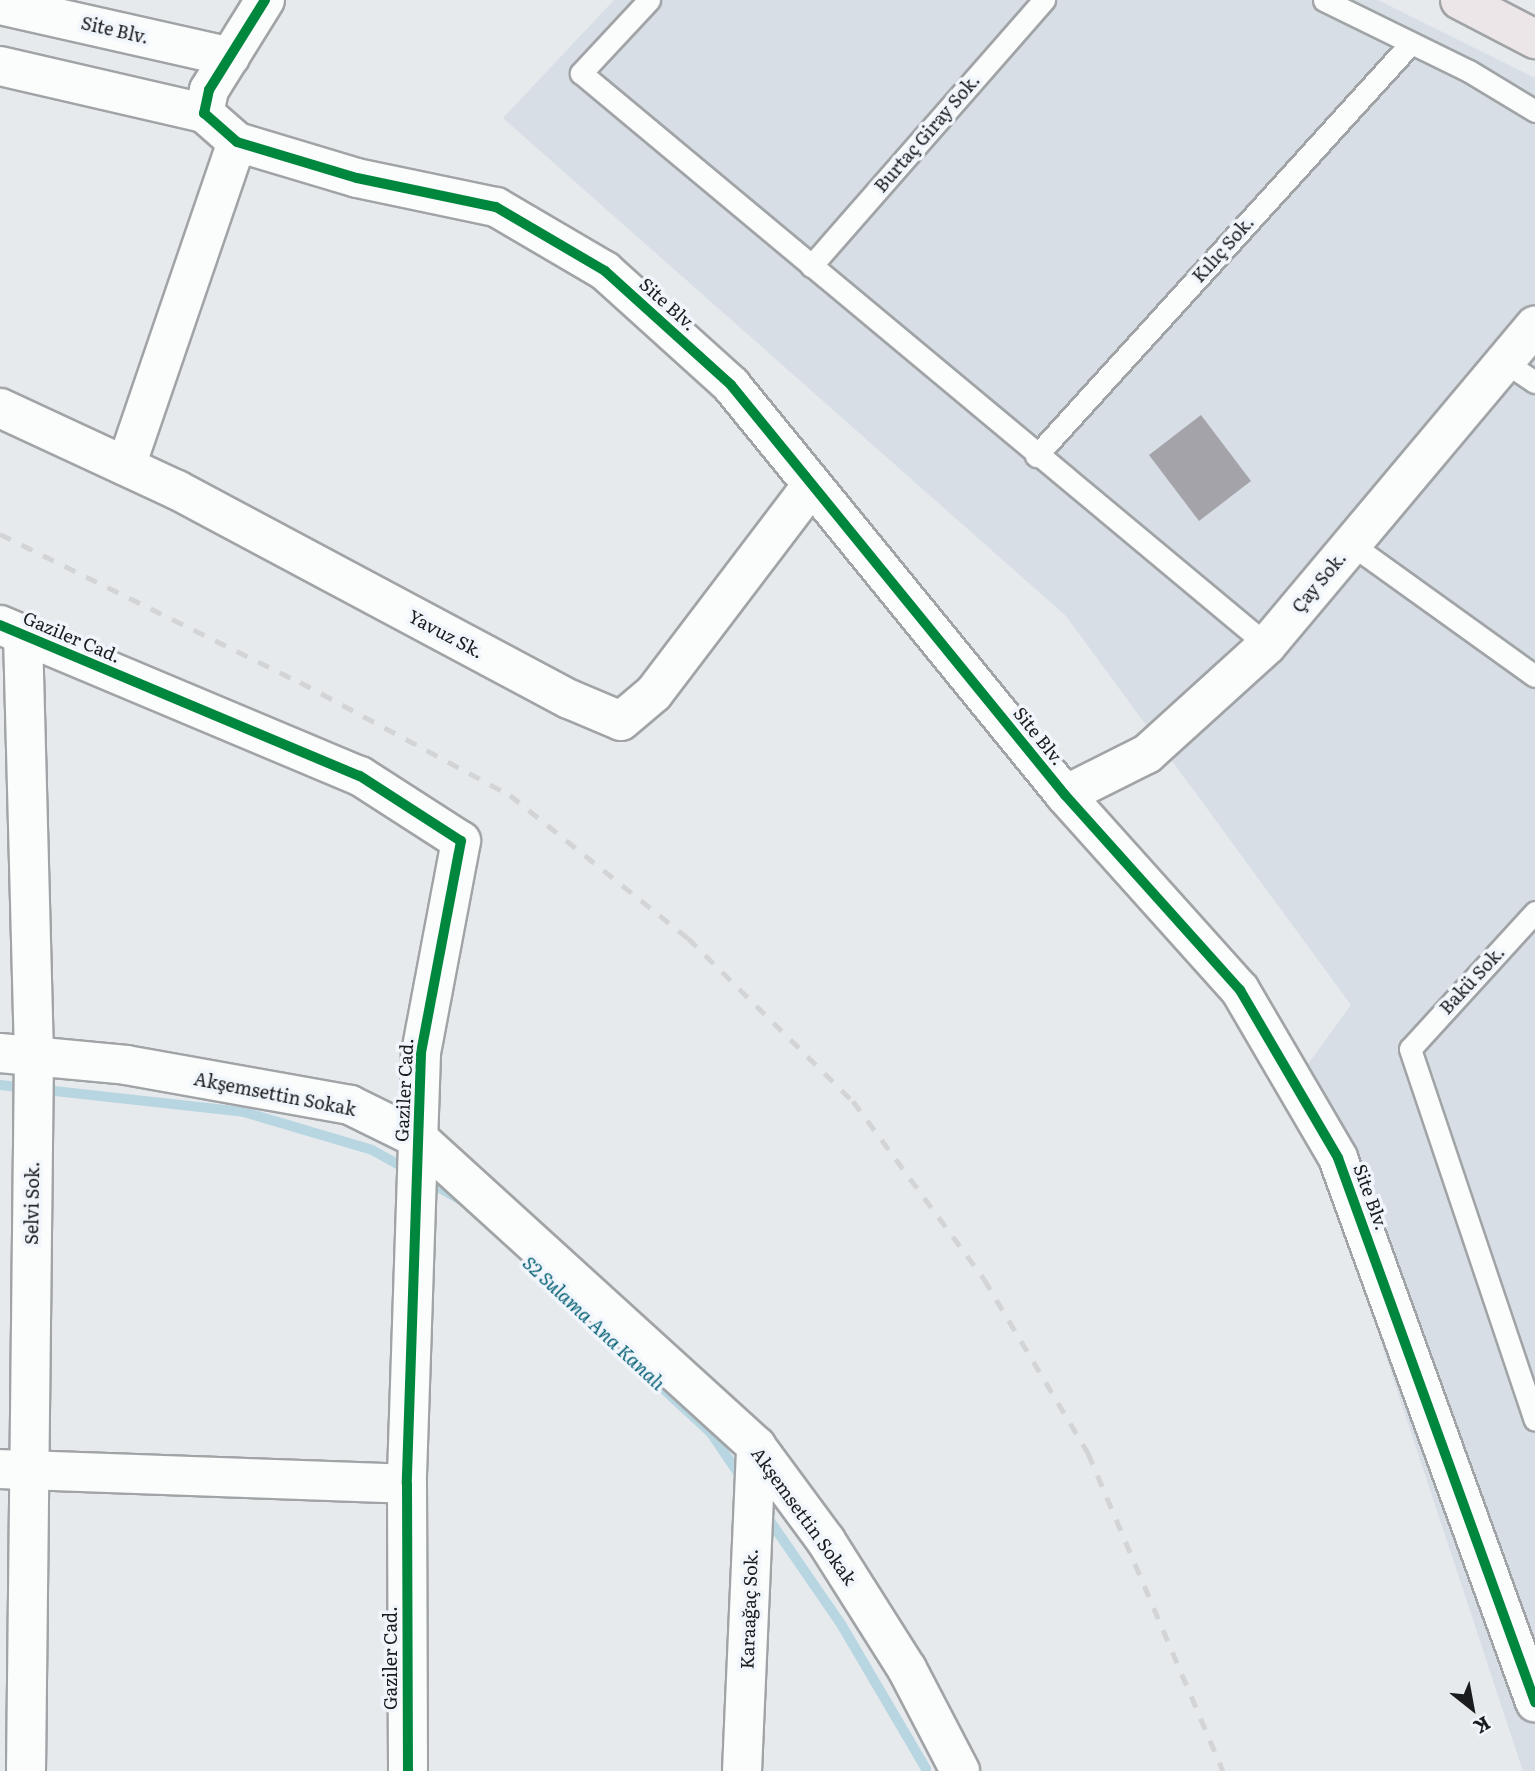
<!DOCTYPE html>
<html>
<head>
<meta charset="utf-8">
<style>
  body { margin:0 }
  #map { position:relative; width:1535px; height:1771px; overflow:hidden; background:#e7eaed; font-family:Literata,serif }
  div>[style] { position:absolute }
  [style*='--x'] { left:calc(var(--x)*1px); top:calc(var(--y)*1px); width:calc(var(--w)*1px); rotate:calc(var(--a)*1deg) }
  .built>* { inset:0; background:#d7dee6 }
  .stream>* { height:10px; margin:-5px; padding:0 5px; transform-origin:5px; border-radius:5px; background:#b7d6e1 }
  .building>* { inset:0; background:#a4a3aa }
  .roads { filter:drop-shadow(2px 0 #a1a4a6) drop-shadow(-2px 0 #a1a4a6) drop-shadow(0 2px #a1a4a6) drop-shadow(0 -2px #a1a4a6) }
  .service>* { height:21px; margin:-10.5px; padding:0 10.5px; transform-origin:10.5px; border-radius:10.5px; background:#fbfcfc }
  .minor>* { height:38px; margin:-19px; padding:0 19px; transform-origin:19px; border-radius:19px; background:#fbfcfc }
  .primary>* { height:38px; margin:-19px; padding:0 19px; transform-origin:19px; border-radius:19px; background:#ede6e9 }
  .rail>* { height:5px; margin-top:-2.5px; transform-origin:0; background:repeating-linear-gradient(90deg,#d3d4d5 0 12px,transparent 0 24px) }
  .cycleway>* { height:10px; margin:-5px; padding:0 5px; transform-origin:5px; border-radius:5px; background:#00873e }
  span { translate:-50% -50%; white-space:nowrap; text-align:center; line-height:1.15; -webkit-text-stroke:7px #f1f6fd; paint-order:stroke }
  .street-label { font-size:18px; color:#1a1c1e }
  .water-label { font-size:19px; color:#076175; font-style:italic }
  .north { position:absolute; left:1437px; top:1673px; width:70px; height:70px; -webkit-text-stroke:5px #f1f6fd; paint-order:stroke; rotate:149deg; font-size:19px; font-weight:700; line-height:28px; text-align:center; color:#1a1c1e }
  .north::after { content:''; display:block; margin:auto; width:24px; height:32px; background:#1a1c1e; clip-path:polygon(50% 0,100% 100%,50% 72%,0 100%) }
</style>
</head>
<body>
<div id="map">
  <div class="built">
    <i style="clip-path:polygon(614px 0,1378px 0,1535px 78px,1535px 1771px,1523px 1771px,1295px 1082px,1351px 1005px,1066px 616px,503px 118px)"></i>
  </div>
  <div class="stream">
    <i style="--x:0;--y:1085;--w:245;--a:6.3"></i>
    <i style="--x:244;--y:1112;--w:134;--a:16.5"></i>
    <i style="--x:372;--y:1150;--w:39;--a:29"></i>
    <i style="--x:436;--y:1186;--w:31;--a:29"></i>
    <i style="--x:615;--y:1344;--w:131;--a:42.8"></i>
    <i style="--x:711;--y:1433;--w:48;--a:56"></i>
    <i style="--x:766;--y:1515;--w:132;--a:55.5"></i>
    <i style="--x:841;--y:1624;--w:168;--a:59.6"></i>
  </div>
  <div class="building">
    <i style="clip-path:polygon(1201px 415px,1251px 481px,1199px 521px,1149px 455px)"></i>
  </div>
  <div class="roads">
    <div class="service">
      <i style="--x:649;--y:0;--w:100;--a:133"></i>
      <i style="--x:581;--y:73;--w:893;--a:39.82"></i>
      <i style="--x:1324;--y:0;--w:161;--a:26.1"></i>
      <i style="--x:1469;--y:71;--w:77;--a:31.2"></i>
      <i style="--x:811;--y:266;--w:354;--a:-48.8"></i>
      <i style="--x:1505;--y:362;--w:36;--a:34"></i>
      <i style="--x:1036;--y:456;--w:558;--a:-47.76"></i>
      <i style="--x:1351;--y:544;--w:226;--a:35.7"></i>
      <i style="--x:1535;--y:912;--w:185;--a:132.4"></i>
      <i style="--x:1410;--y:1049;--w:391;--a:71.4"></i>
    </div>
    <div class="minor">
      <i style="--x:265;--y:0;--w:106;--a:121.9"></i>
      <i style="--x:209;--y:90;--w:24;--a:102"></i>
      <i style="--x:204;--y:113;--w:44;--a:41.3"></i>
      <i style="--x:237;--y:142;--w:125;--a:16.7"></i>
      <i style="--x:357;--y:178;--w:142;--a:11.8"></i>
      <i style="--x:496;--y:207;--w:126;--a:30.4"></i>
      <i style="--x:605;--y:271;--w:170;--a:42.1"></i>
      <i style="--x:731;--y:385;--w:529;--a:50.83"></i>
      <i style="--x:1065;--y:795;--w:262;--a:48.1"></i>
      <i style="--x:1240;--y:990;--w:194;--a:59.7"></i>
      <i style="--x:1338;--y:1158;--w:579;--a:70.09"></i>
      <i style="--x:0;--y:5;--w:236;--a:12.7"></i>
      <i style="--x:0;--y:66;--w:209;--a:13"></i>
      <i style="--x:0;--y:408;--w:195;--a:24.9"></i>
      <i style="--x:177;--y:490;--w:444;--a:28.1"></i>
      <i style="--x:569;--y:699;--w:56;--a:22.9"></i>
      <i style="--x:621;--y:721;--w:43;--a:-40.3"></i>
      <i style="--x:654;--y:693;--w:261;--a:-52.8"></i>
      <i style="--x:126;--y:466;--w:342;--a:-71.1"></i>
      <i style="--x:0;--y:625;--w:390;--a:22.8"></i>
      <i style="--x:360;--y:776;--w:120;--a:32.8"></i>
      <i style="--x:461;--y:841;--w:216;--a:100.7"></i>
      <i style="--x:421;--y:1053;--w:431;--a:91.9"></i>
      <i style="--x:407;--y:1484;--w:287;--a:89.8"></i>
      <i style="--x:23;--y:635;--w:420;--a:88.5"></i>
      <i style="--x:34;--y:1055;--w:716;--a:90.64"></i>
      <i style="--x:1065;--y:795;--w:92;--a:-26.6"></i>
      <i style="--x:1147;--y:754;--w:162;--a:-42.2"></i>
      <i style="--x:1267;--y:645;--w:417;--a:-50"></i>
      <i style="--x:0;--y:1053;--w:127;--a:5.4"></i>
      <i style="--x:126;--y:1065;--w:228;--a:10.1"></i>
      <i style="--x:350;--y:1105;--w:77;--a:26.2"></i>
      <i style="--x:419;--y:1139;--w:456;--a:42.3"></i>
      <i style="--x:756;--y:1446;--w:118;--a:53.6"></i>
      <i style="--x:826;--y:1541;--w:151;--a:57.7"></i>
      <i style="--x:907;--y:1669;--w:115;--a:62.5"></i>
      <i style="--x:0;--y:1469;--w:407;--a:2.1"></i>
      <i style="--x:742;--y:1771;--w:325;--a:-87.5"></i>
    </div>
    <div class="primary">
      <i style="--x:1460;--y:0;--w:85;--a:27.5"></i>
    </div>
  </div>
  <div class="rail">
    <i style="--x:0;--y:534;--w:335;--a:26.3"></i>
    <i style="--x:300;--y:682;--w:238;--a:28.3"></i>
    <i style="--x:510;--y:795;--w:228;--a:38.8"></i>
    <i style="--x:688;--y:938;--w:232;--a:44.7"></i>
    <i style="--x:853;--y:1101;--w:221;--a:53.6"></i>
    <i style="--x:984;--y:1279;--w:203;--a:59.1"></i>
    <i style="--x:1088;--y:1453;--w:345;--a:67"></i>
  </div>
  <div class="cycleway">
    <i style="--x:265;--y:0;--w:106;--a:121.9"></i>
    <i style="--x:209;--y:90;--w:24;--a:102"></i>
    <i style="--x:204;--y:113;--w:44;--a:41.3"></i>
    <i style="--x:237;--y:142;--w:125;--a:16.7"></i>
    <i style="--x:357;--y:178;--w:142;--a:11.8"></i>
    <i style="--x:496;--y:207;--w:126;--a:30.4"></i>
    <i style="--x:605;--y:271;--w:170;--a:42.1"></i>
    <i style="--x:731;--y:385;--w:529;--a:50.83"></i>
    <i style="--x:1065;--y:795;--w:262;--a:48.1"></i>
    <i style="--x:1240;--y:990;--w:194;--a:59.7"></i>
    <i style="--x:1338;--y:1158;--w:579;--a:70.09"></i>
    <i style="--x:0;--y:625;--w:390;--a:22.8"></i>
    <i style="--x:360;--y:776;--w:120;--a:32.8"></i>
    <i style="--x:461;--y:841;--w:216;--a:100.7"></i>
    <i style="--x:421;--y:1053;--w:431;--a:91.9"></i>
    <i style="--x:407;--y:1484;--w:287;--a:89.8"></i>
  </div>
  <div class="street-label">
    <span style="left:115px;top:30px;rotate:13deg">Site Blv.</span>
    <span style="left:927px;top:133px;rotate:-49deg">Burtaç Giray Sok.</span>
    <span style="left:1223px;top:249px;rotate:-48deg">Kılıç Sok.</span>
    <span style="left:668px;top:304px;rotate:42deg">Site Blv.</span>
    <span style="left:1319px;top:582px;rotate:-50deg">Çay Sok.</span>
    <span style="left:446px;top:634px;rotate:28deg">Yavuz Sk.</span>
    <span style="left:72px;top:637px;rotate:23deg">Gaziler Cad.</span>
    <span style="left:1039px;top:736px;rotate:51deg">Site Blv.</span>
    <span style="left:1472px;top:980px;rotate:-47deg">Bakü Sok.</span>
    <span style="left:404px;top:1090px;rotate:-87deg">Gaziler Cad.</span>
    <span style="left:275px;top:1094px;rotate:11deg">Akşemsettin Sokak</span>
    <span style="left:1371px;top:1197px;rotate:70deg">Site Blv.</span>
    <span style="left:32px;top:1203px;rotate:-89deg">Selvi Sok.</span>
    <span style="left:804px;top:1516px;rotate:54deg">Akşemsettin Sokak</span>
    <span style="left:749px;top:1609px;rotate:-88deg">Karaağaç Sok.</span>
    <span style="left:390px;top:1658px;rotate:-90deg">Gaziler Cad.</span>
  </div>
  <div class="water-label">
    <span style="left:594px;top:1323px;rotate:43deg">S2 Sulama Ana Kanalı</span>
  </div>
  <div class="north">K</div>
</div>
</body>
</html>
